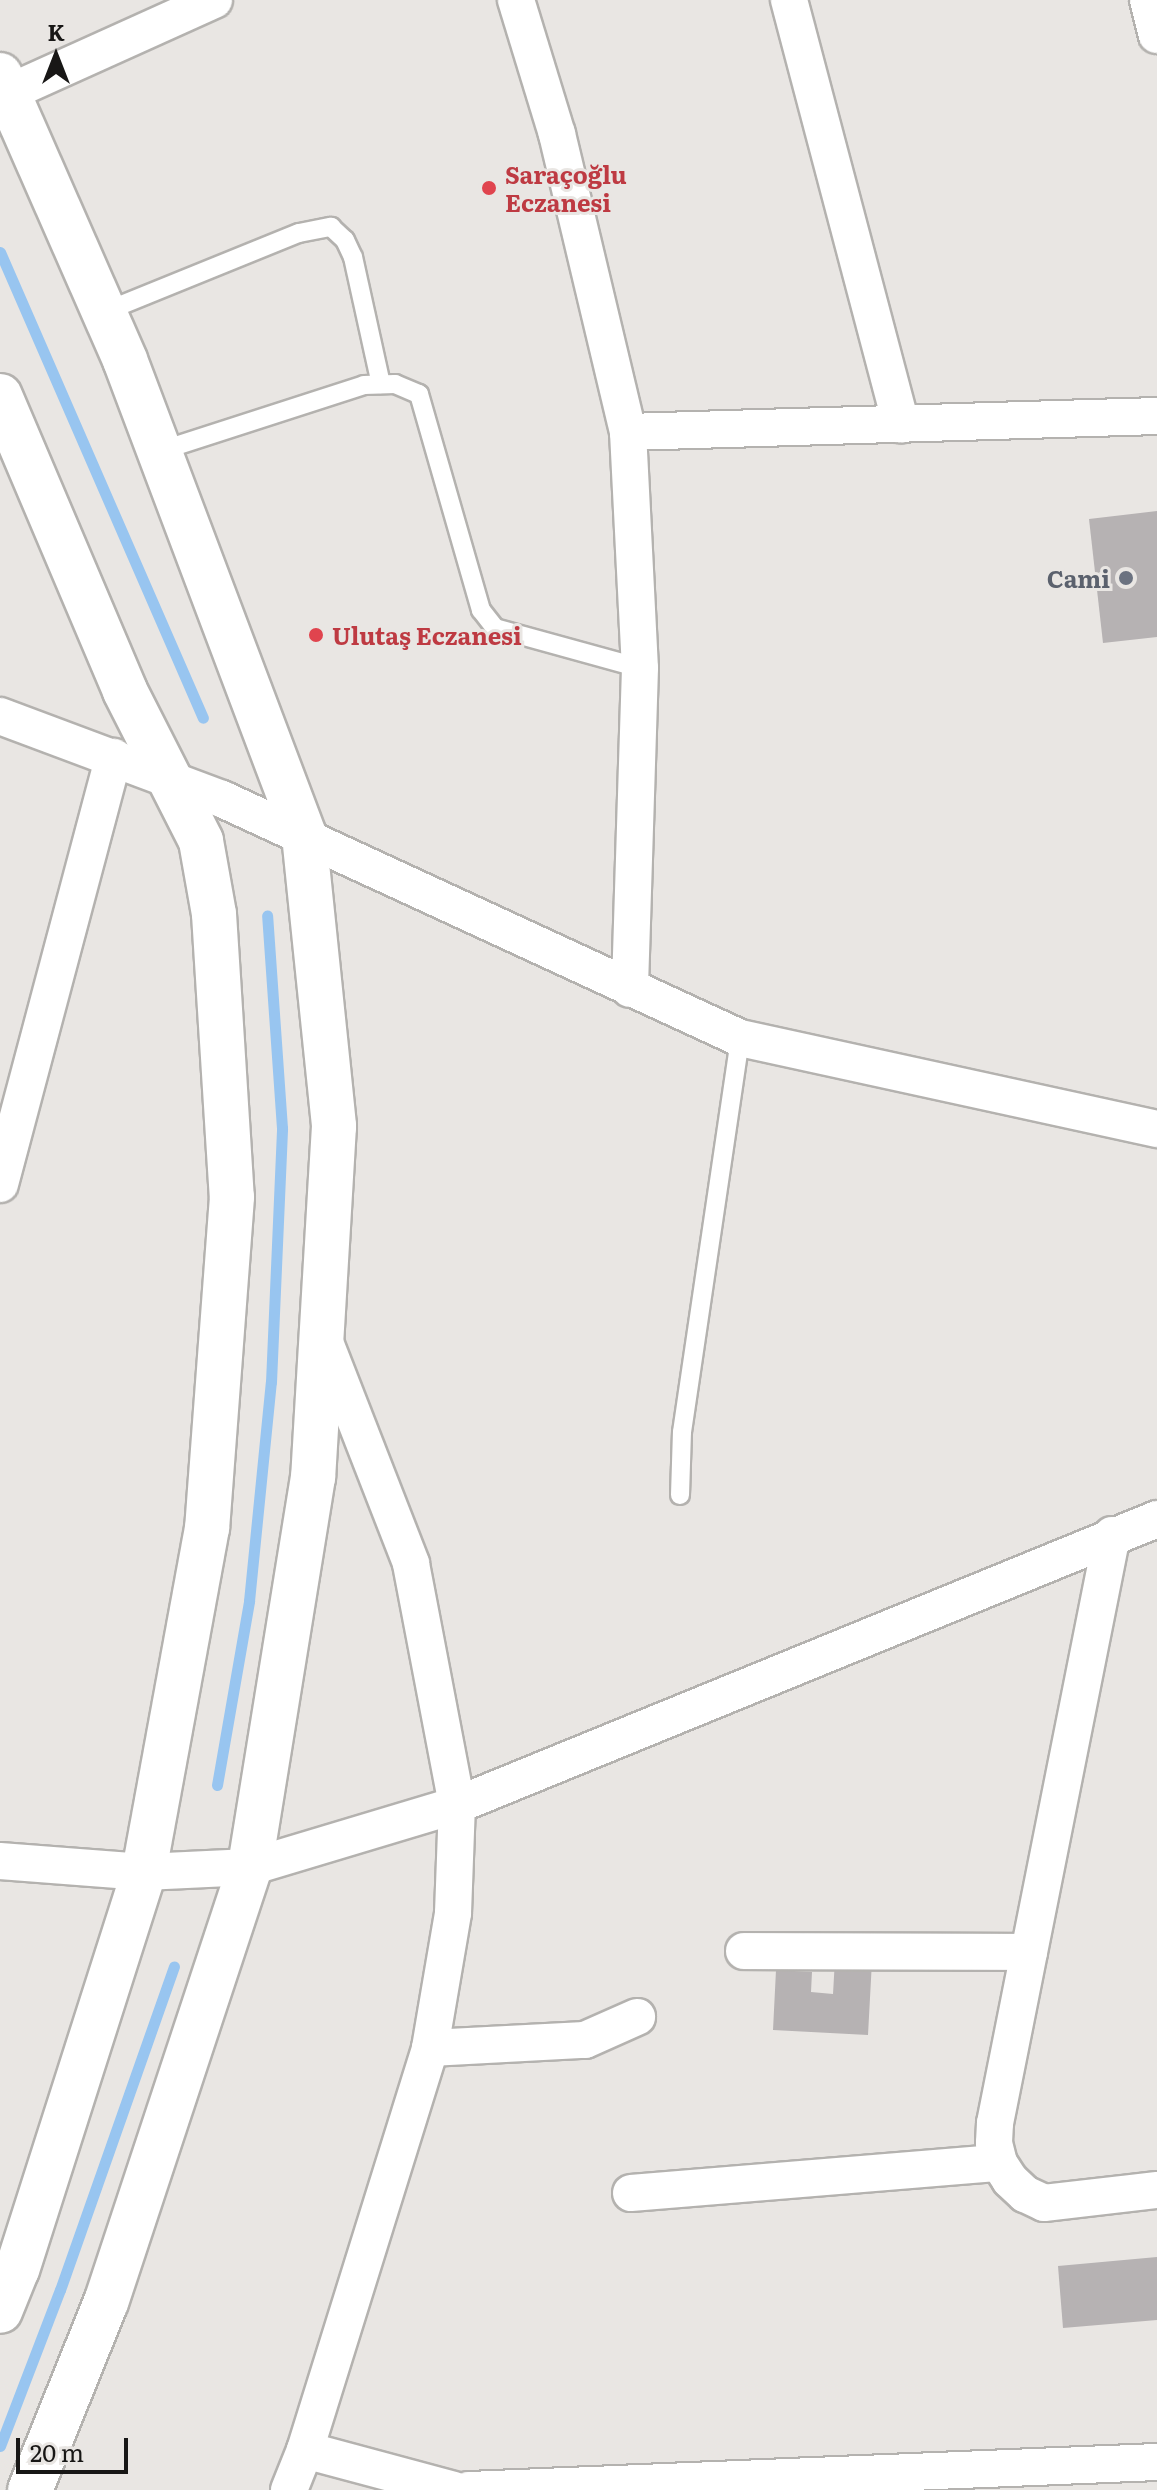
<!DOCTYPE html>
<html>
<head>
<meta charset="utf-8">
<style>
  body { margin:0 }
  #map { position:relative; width:1157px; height:2490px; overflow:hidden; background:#e9e6e3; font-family:Literata,serif }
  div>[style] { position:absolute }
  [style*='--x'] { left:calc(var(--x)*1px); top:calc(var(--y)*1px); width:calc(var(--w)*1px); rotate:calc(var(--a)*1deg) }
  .stream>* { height:11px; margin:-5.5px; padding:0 5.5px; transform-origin:5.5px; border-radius:5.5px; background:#98c5f0 }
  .building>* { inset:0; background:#b6b2b3 }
  .roads { filter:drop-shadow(2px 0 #b4b2af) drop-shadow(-2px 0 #b4b2af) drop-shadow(0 2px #b4b2af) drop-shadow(0 -2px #b4b2af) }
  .service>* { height:18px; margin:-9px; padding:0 9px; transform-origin:9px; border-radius:9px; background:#fff }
  .minor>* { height:36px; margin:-18px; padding:0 18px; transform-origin:18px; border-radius:18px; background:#fff }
  .secondary>* { height:44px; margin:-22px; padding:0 22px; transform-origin:22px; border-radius:22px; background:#fff }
  .dots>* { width:22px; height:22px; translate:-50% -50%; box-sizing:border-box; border:4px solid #e9e6e3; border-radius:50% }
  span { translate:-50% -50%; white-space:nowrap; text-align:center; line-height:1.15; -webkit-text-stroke:6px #e9e6e3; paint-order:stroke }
  .health-label { font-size:24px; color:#be3a42; font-weight:700 }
  .left { translate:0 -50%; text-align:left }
  .worship-label { font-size:24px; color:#5b616d; font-weight:700 }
  .right { translate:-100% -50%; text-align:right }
  .north { position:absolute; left:16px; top:16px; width:80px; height:80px; -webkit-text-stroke:6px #e9e6e3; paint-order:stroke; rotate:0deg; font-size:22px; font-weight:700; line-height:32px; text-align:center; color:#181716 }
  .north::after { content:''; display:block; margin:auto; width:28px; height:36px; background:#181716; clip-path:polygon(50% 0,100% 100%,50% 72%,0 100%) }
  .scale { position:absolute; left:16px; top:2438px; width:112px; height:36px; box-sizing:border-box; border:4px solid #181716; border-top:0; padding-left:10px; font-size:24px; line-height:28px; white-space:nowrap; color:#181716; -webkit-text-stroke:6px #e9e6e3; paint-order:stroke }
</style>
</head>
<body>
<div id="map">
  <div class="stream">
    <i style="--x:0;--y:252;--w:508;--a:66.46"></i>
    <i style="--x:217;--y:1785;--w:187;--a:-80.1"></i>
    <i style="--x:249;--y:1601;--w:220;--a:-84.3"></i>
    <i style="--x:271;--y:1382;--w:254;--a:-87.5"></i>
    <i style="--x:282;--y:1128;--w:213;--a:-94"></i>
    <i style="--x:0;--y:2446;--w:167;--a:-69"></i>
    <i style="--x:60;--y:2290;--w:343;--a:-70.6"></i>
  </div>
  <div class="building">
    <i style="clip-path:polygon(1157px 511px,1157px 637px,1103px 643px,1089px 519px)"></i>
    <i style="clip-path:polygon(835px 1959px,872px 1961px,868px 2035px,773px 2030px,776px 1970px,812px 1972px,811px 1992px,833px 1994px)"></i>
    <i style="clip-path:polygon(1157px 2257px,1157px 2320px,1063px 2328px,1058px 2266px)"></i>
  </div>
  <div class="roads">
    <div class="service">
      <i style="--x:104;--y:312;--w:210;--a:-22.1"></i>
      <i style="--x:299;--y:233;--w:33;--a:-11"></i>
      <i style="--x:331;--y:227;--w:19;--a:43"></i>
      <i style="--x:345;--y:240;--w:19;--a:65"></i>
      <i style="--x:353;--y:257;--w:130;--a:77.6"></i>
      <i style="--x:160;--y:451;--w:214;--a:-17.9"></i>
      <i style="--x:364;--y:385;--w:31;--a:-2"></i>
      <i style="--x:395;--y:384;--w:26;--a:23"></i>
      <i style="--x:419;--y:394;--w:225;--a:74"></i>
      <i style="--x:481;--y:610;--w:23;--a:52"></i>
      <i style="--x:495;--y:628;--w:150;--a:15.4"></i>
      <i style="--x:680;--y:1495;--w:63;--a:-88.2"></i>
      <i style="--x:682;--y:1432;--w:398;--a:-81.6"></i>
    </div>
    <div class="minor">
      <i style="--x:516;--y:0;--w:140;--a:73"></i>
      <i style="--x:557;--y:134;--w:306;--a:76.6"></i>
      <i style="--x:628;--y:432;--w:236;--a:87.1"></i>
      <i style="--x:640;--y:668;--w:321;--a:91.8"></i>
      <i style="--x:789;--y:0;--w:439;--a:75.2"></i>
      <i style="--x:1148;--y:0;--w:36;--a:76"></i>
      <i style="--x:8;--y:93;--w:226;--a:-24.3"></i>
      <i style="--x:628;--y:432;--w:529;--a:-1.73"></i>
      <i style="--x:0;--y:716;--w:237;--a:20.5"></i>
      <i style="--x:222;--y:799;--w:570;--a:24.77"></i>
      <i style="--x:740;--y:1038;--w:427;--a:12.3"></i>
      <i style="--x:0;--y:1184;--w:442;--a:-75.1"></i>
      <i style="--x:1112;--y:1535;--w:600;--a:101.25"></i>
      <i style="--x:995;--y:2123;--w:20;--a:93"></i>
      <i style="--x:994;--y:2143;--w:21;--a:76"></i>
      <i style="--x:999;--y:2163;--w:20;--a:57"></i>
      <i style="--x:1010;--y:2180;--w:21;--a:43"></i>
      <i style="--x:1025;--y:2194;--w:21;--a:25"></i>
      <i style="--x:1044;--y:2203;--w:114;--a:-6.6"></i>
      <i style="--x:0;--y:1861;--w:144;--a:4.4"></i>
      <i style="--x:144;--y:1872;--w:106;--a:-2.7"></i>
      <i style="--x:250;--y:1867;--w:216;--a:-16.7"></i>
      <i style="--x:457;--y:1805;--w:756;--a:-22.22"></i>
      <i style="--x:744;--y:1951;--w:285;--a:0.2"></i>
      <i style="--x:430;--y:2048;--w:155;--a:-3"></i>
      <i style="--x:585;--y:2040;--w:57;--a:-23.9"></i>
      <i style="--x:631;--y:2193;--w:369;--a:-4.7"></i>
      <i style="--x:305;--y:2450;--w:154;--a:15"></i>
      <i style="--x:289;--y:2490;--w:43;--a:-68.2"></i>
      <i style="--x:305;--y:2450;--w:421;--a:-72.7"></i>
      <i style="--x:430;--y:2048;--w:137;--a:-80.3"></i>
      <i style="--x:453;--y:1913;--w:108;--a:-87.9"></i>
      <i style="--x:457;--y:1805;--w:246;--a:-100.8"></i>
      <i style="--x:411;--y:1563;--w:243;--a:-111.3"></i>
      <i style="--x:469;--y:2490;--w:689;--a:-2.33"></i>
    </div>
    <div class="secondary">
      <i style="--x:0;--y:75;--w:311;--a:66.3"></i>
      <i style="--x:125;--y:360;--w:508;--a:69.35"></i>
      <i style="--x:304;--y:835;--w:293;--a:84.1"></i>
      <i style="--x:334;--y:1126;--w:352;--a:93.4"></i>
      <i style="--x:313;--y:1477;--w:395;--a:99.2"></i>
      <i style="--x:250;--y:1867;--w:458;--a:108.3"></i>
      <i style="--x:106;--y:2302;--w:203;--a:112"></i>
      <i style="--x:0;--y:396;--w:320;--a:67"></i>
      <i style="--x:125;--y:691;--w:168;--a:63.1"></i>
      <i style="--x:201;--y:841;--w:74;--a:79.9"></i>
      <i style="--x:214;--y:914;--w:284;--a:86.4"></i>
      <i style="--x:232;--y:1197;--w:332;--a:94.3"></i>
      <i style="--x:207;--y:1528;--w:350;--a:100.4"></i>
      <i style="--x:144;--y:1872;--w:417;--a:107.7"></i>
      <i style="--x:17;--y:2269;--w:45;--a:112"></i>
    </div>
  </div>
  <div class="dots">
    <i style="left:489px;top:188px;background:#e0444e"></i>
    <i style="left:1126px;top:578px;background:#6b7280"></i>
    <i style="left:316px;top:635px;background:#e0444e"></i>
  </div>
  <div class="health-label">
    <span class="left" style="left:505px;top:188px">Saraçoğlu<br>Eczanesi</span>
    <span class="left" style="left:332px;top:635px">Ulutaş Eczanesi</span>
  </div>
  <div class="worship-label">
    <span class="right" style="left:1110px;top:578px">Cami</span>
  </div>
  <div class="north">K</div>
  <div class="scale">20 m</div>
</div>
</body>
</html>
